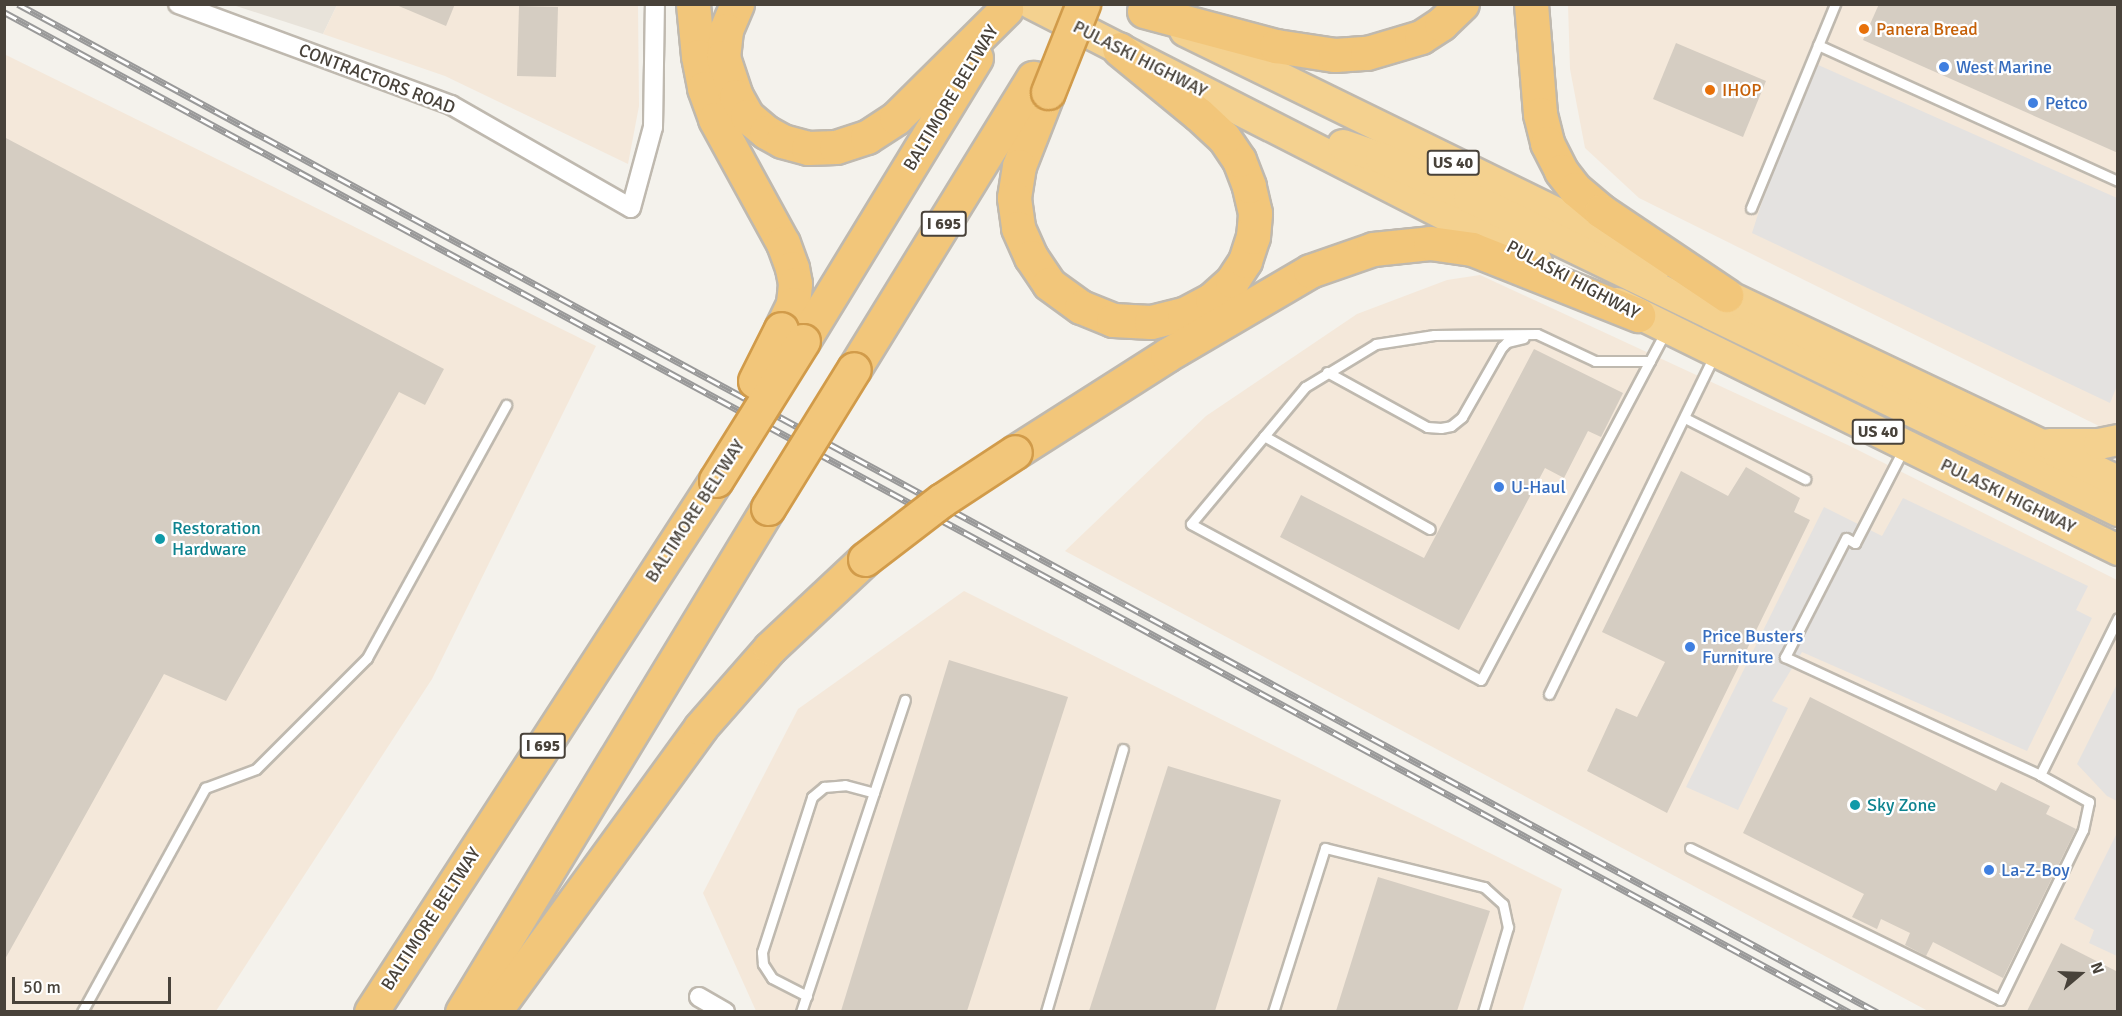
<!DOCTYPE html>
<html>
<head>
<meta charset="utf-8">
<style>
  body { margin:0 }
  #map { position:relative; width:2122px; height:1016px; overflow:hidden; background:#f4f2ec; font-family:Signika,sans-serif }
  div>[style] { position:absolute }
  [style*='--x'] { left:calc(var(--x)*1px); top:calc(var(--y)*1px); width:calc(var(--w)*1px); rotate:calc(var(--a)*1deg) }
  .residential>* { inset:0; background:#e8e3da }
  .commercial>* { inset:0; background:#f4e8da }
  .parking>* { inset:0; background:#e4e2e0 }
  .building>* { inset:0; background:#d5cdc2 }
  .roads { filter:drop-shadow(2px 0 #bfb9af) drop-shadow(-2px 0 #bfb9af) drop-shadow(0 2px #bfb9af) drop-shadow(0 -2px #bfb9af) }
  .service>* { height:9px; margin:-4.5px; padding:0 4.5px; transform-origin:4.5px; border-radius:4.5px; background:#fff }
  .minor>* { height:18px; margin:-9px; padding:0 9px; transform-origin:9px; border-radius:9px; background:#fff }
  .trunk>* { height:30px; margin:-15px; padding:0 15px; transform-origin:15px; border-radius:15px; background:#f4d18f }
  .motorway>* { height:33px; margin:-16.5px; padding:0 16.5px; transform-origin:16.5px; border-radius:16.5px; background:#f2c67a }
  .rail>* { height:7px; margin-top:-3.5px; transform-origin:0; background:repeating-linear-gradient(90deg,#fff 0 14px,#999 0 28px); box-sizing:border-box; border-block:2px solid #999 }
  .bridges { filter:drop-shadow(2px 0 #d19b4a) drop-shadow(-2px 0 #d19b4a) drop-shadow(0 2px #d19b4a) drop-shadow(0 -2px #d19b4a) }
  .motorway-bridge>* { height:33px; margin:-16.5px; padding:0 16.5px; transform-origin:16.5px; border-radius:16.5px; background:#f2c67a }
  .dots>* { width:16px; height:16px; translate:-50% -50%; box-sizing:border-box; border:3px solid #fff; border-radius:50% }
  span { translate:-50% -50%; white-space:nowrap; text-align:center; line-height:1.15; -webkit-text-stroke:4.5px #fff; paint-order:stroke }
  .shield-label span { padding:2px 4px; background:#fff; border:2px solid; border-radius:4px; -webkit-text-stroke-width:0 }
  .shield-label { font-size:16px; color:#48423a; font-weight:700 }
  .food-label { font-size:18px; color:#c56008 }
  .left { translate:0 -50%; text-align:left }
  .street-label { font-size:18px; color:#48423a }
  .shop-label { font-size:18px; color:#366cbe }
  .culture-label { font-size:18px; color:#0d838f }
  .frame { position:absolute; inset:0; border:6px solid #48423a; pointer-events:none }
  .north { position:absolute; left:2050px; top:944px; width:60px; height:60px; -webkit-text-stroke:4px #fff; paint-order:stroke; rotate:71deg; font-size:16px; font-weight:700; line-height:24px; text-align:center; color:#48423a }
  .north::after { content:''; display:block; margin:auto; width:21px; height:27px; background:#48423a; clip-path:polygon(50% 0,100% 100%,50% 72%,0 100%) }
  .scale { position:absolute; left:12px; top:977px; width:159px; height:27px; box-sizing:border-box; border:3px solid #48423a; border-top:0; padding-left:8px; font-size:18px; line-height:21px; white-space:nowrap; color:#48423a; -webkit-text-stroke:4px #fff; paint-order:stroke }
</style>
</head>
<body>
<div id="map">
  <div class="residential">
    <i style="clip-path:polygon(233px 5px,337px 5px,323px 34px)"></i>
  </div>
  <div class="commercial">
    <i style="clip-path:polygon(337px 5px,638px 5px,639px 106px,628px 164px,445px 76px,323px 34px)"></i>
    <i style="clip-path:polygon(1568px 5px,2117px 5px,2117px 435px,1639px 198px,1585px 148px,1570px 69px)"></i>
    <i style="clip-path:polygon(4px 54px,596px 346px,432px 679px,216px 1011px,5px 1011px)"></i>
    <i style="clip-path:polygon(1480px 275px,1850px 446px,2117px 580px,2117px 1011px,1928px 1011px,1065px 551px,1206px 416px,1357px 314px,1447px 280px)"></i>
    <i style="clip-path:polygon(964px 591px,1562px 889px,1522px 1012px,756px 1011px,703px 893px,798px 709px)"></i>
  </div>
  <div class="parking">
    <i style="clip-path:polygon(1807px 60px,2117px 198px,2118px 383px,2110px 403px,1752px 233px)"></i>
    <i style="clip-path:polygon(1903px 498px,2088px 586px,2076px 610px,2092px 618px,2027px 751px,1802px 652px,1772px 701px,1788px 708px,1738px 810px,1686px 787px,1824px 507px,1882px 536px)"></i>
    <i style="clip-path:polygon(2117px 684px,2117px 801px,2107px 796px,2077px 764px)"></i>
    <i style="clip-path:polygon(2117px 833px,2117px 956px,2089px 943px,2094px 930px,2074px 919px)"></i>
  </div>
  <div class="building">
    <i style="clip-path:polygon(394px 4px,455px 4px,446px 26px)"></i>
    <i style="clip-path:polygon(1879px 4px,2118px 4px,2118px 153px,1863px 40px)"></i>
    <i style="clip-path:polygon(519px 6px,558px 7px,556px 77px,517px 76px)"></i>
    <i style="clip-path:polygon(1676px 43px,1766px 81px,1743px 137px,1653px 99px)"></i>
    <i style="clip-path:polygon(4px 137px,444px 369px,425px 405px,399px 392px,226px 701px,164px 674px,4px 961px)"></i>
    <i style="clip-path:polygon(1534px 349px,1623px 393px,1601px 437px,1588px 431px,1564px 478px,1545px 468px,1459px 630px,1280px 537px,1301px 495px,1424px 558px)"></i>
    <i style="clip-path:polygon(1746px 467px,1800px 498px,1794px 512px,1810px 520px,1667px 813px,1587px 771px,1616px 708px,1637px 717px,1665px 662px,1602px 632px,1681px 471px,1728px 496px)"></i>
    <i style="clip-path:polygon(949px 660px,1068px 697px,967px 1011px,841px 1011px)"></i>
    <i style="clip-path:polygon(1810px 697px,1996px 791px,2001px 782px,2050px 806px,2046px 814px,2076px 829px,2003px 978px,1933px 942px,1926px 956px,1905px 945px,1910px 933px,1881px 919px,1877px 929px,1852px 917px,1864px 894px,1743px 833px)"></i>
    <i style="clip-path:polygon(1168px 766px,1281px 800px,1215px 1011px,1089px 1011px)"></i>
    <i style="clip-path:polygon(1378px 877px,1490px 911px,1457px 1011px,1336px 1011px)"></i>
    <i style="clip-path:polygon(2061px 943px,2118px 972px,2118px 1011px,2027px 1011px)"></i>
  </div>
  <div class="roads">
    <div class="service">
      <i style="--x:1818;--y:45;--w:329;--a:24.4"></i>
      <i style="--x:1751;--y:208;--w:221;--a:-67.6"></i>
      <i style="--x:1650;--y:361;--w:55;--a:180"></i>
      <i style="--x:1595;--y:361;--w:64;--a:-155"></i>
      <i style="--x:1537;--y:334;--w:103;--a:179.4"></i>
      <i style="--x:1434;--y:335;--w:59;--a:171.2"></i>
      <i style="--x:1376;--y:344;--w:83;--a:148.8"></i>
      <i style="--x:1305;--y:387;--w:178;--a:129.8"></i>
      <i style="--x:1191;--y:524;--w:329;--a:28.3"></i>
      <i style="--x:1481;--y:680;--w:395;--a:-62.1"></i>
      <i style="--x:1327;--y:372;--w:114;--a:28.8"></i>
      <i style="--x:1427;--y:427;--w:14;--a:4"></i>
      <i style="--x:1441;--y:428;--w:10;--a:-11"></i>
      <i style="--x:1451;--y:426;--w:14;--a:-39"></i>
      <i style="--x:1462;--y:417;--w:81;--a:-60.3"></i>
      <i style="--x:1502;--y:347;--w:7;--a:-45"></i>
      <i style="--x:1507;--y:342;--w:17;--a:-13"></i>
      <i style="--x:1685;--y:418;--w:135;--a:26.9"></i>
      <i style="--x:1264;--y:436;--w:190;--a:29.3"></i>
      <i style="--x:1904;--y:448;--w:107;--a:117.3"></i>
      <i style="--x:1855;--y:543;--w:10;--a:-151"></i>
      <i style="--x:1846;--y:538;--w:134;--a:117.1"></i>
      <i style="--x:1785;--y:657;--w:281;--a:24.8"></i>
      <i style="--x:1549;--y:694;--w:377;--a:-64"></i>
      <i style="--x:1690;--y:848;--w:345;--a:26.1"></i>
      <i style="--x:2000;--y:1000;--w:189;--a:-64"></i>
      <i style="--x:2083;--y:830;--w:29;--a:-78"></i>
      <i style="--x:2089;--y:802;--w:56;--a:-151.1"></i>
      <i style="--x:2040;--y:775;--w:175;--a:-63.6"></i>
      <i style="--x:807;--y:996;--w:39;--a:-153"></i>
      <i style="--x:772;--y:978;--w:17;--a:-123"></i>
      <i style="--x:763;--y:964;--w:12;--a:-95"></i>
      <i style="--x:762;--y:952;--w:163;--a:-72.1"></i>
      <i style="--x:812;--y:797;--w:16;--a:-40"></i>
      <i style="--x:824;--y:787;--w:21;--a:-5"></i>
      <i style="--x:845;--y:785;--w:30;--a:15"></i>
      <i style="--x:82;--y:1012;--w:256;--a:-61.2"></i>
      <i style="--x:205;--y:788;--w:54;--a:-20.4"></i>
      <i style="--x:256;--y:769;--w:157;--a:-45"></i>
      <i style="--x:367;--y:658;--w:289;--a:-61.2"></i>
      <i style="--x:801;--y:1012;--w:329;--a:-71.6"></i>
      <i style="--x:1046;--y:1012;--w:274;--a:-73.7"></i>
      <i style="--x:1273;--y:1012;--w:172;--a:-72.4"></i>
      <i style="--x:1325;--y:848;--w:164;--a:13.8"></i>
      <i style="--x:1484;--y:887;--w:25;--a:42"></i>
      <i style="--x:1503;--y:904;--w:24;--a:78"></i>
      <i style="--x:1508;--y:927;--w:89;--a:106.4"></i>
    </div>
    <div class="minor">
      <i style="--x:178;--y:4;--w:291;--a:20.3"></i>
      <i style="--x:451;--y:105;--w:207;--a:29.8"></i>
      <i style="--x:631;--y:208;--w:84;--a:-74.8"></i>
      <i style="--x:653;--y:127;--w:123;--a:-89.1"></i>
      <i style="--x:699;--y:997;--w:30;--a:30"></i>
    </div>
    <div class="trunk">
      <i style="--x:1032;--y:4;--w:567;--a:27.06"></i>
      <i style="--x:1185;--y:31;--w:528;--a:26.08"></i>
      <i style="--x:1343;--y:145;--w:40;--a:18.9"></i>
      <i style="--x:1381;--y:158;--w:96;--a:23.9"></i>
      <i style="--x:1469;--y:197;--w:721;--a:25.82"></i>
      <i style="--x:1705;--y:285;--w:457;--a:25.4"></i>
      <i style="--x:1617;--y:303;--w:559;--a:26.24"></i>
      <i style="--x:2049;--y:444;--w:50;--a:0"></i>
      <i style="--x:2099;--y:444;--w:19;--a:-12"></i>
    </div>
    <div class="motorway">
      <i style="--x:693;--y:4;--w:52;--a:84.5"></i>
      <i style="--x:698;--y:56;--w:33;--a:79"></i>
      <i style="--x:704;--y:88;--w:33;--a:70"></i>
      <i style="--x:715;--y:119;--w:141;--a:61.3"></i>
      <i style="--x:783;--y:243;--w:27;--a:70"></i>
      <i style="--x:792;--y:268;--w:16;--a:79"></i>
      <i style="--x:795;--y:284;--w:20;--a:96"></i>
      <i style="--x:793;--y:304;--w:28;--a:116"></i>
      <i style="--x:737;--y:4;--w:28;--a:113"></i>
      <i style="--x:726;--y:30;--w:27;--a:96"></i>
      <i style="--x:723;--y:57;--w:41;--a:71.6"></i>
      <i style="--x:736;--y:96;--w:23;--a:61"></i>
      <i style="--x:747;--y:116;--w:25;--a:40"></i>
      <i style="--x:766;--y:132;--w:18;--a:29"></i>
      <i style="--x:782;--y:141;--w:27;--a:15"></i>
      <i style="--x:808;--y:148;--w:28;--a:-2"></i>
      <i style="--x:836;--y:147;--w:33;--a:-18"></i>
      <i style="--x:867;--y:137;--w:35;--a:-33"></i>
      <i style="--x:896;--y:118;--w:155;--a:-44.7"></i>
      <i style="--x:1531;--y:4;--w:110;--a:85.3"></i>
      <i style="--x:1540;--y:114;--w:30;--a:76"></i>
      <i style="--x:1547;--y:143;--w:31;--a:63"></i>
      <i style="--x:1561;--y:171;--w:23;--a:52"></i>
      <i style="--x:1575;--y:189;--w:34;--a:40"></i>
      <i style="--x:1601;--y:211;--w:151;--a:33.9"></i>
      <i style="--x:1144;--y:11;--w:137;--a:14.9"></i>
      <i style="--x:1276;--y:46;--w:60;--a:8.7"></i>
      <i style="--x:1335;--y:55;--w:32;--a:-4"></i>
      <i style="--x:1367;--y:53;--w:56;--a:-16.5"></i>
      <i style="--x:1421;--y:37;--w:24;--a:-33"></i>
      <i style="--x:1441;--y:24;--w:29;--a:-44"></i>
      <i style="--x:1048;--y:92;--w:79;--a:111.4"></i>
      <i style="--x:1019;--y:166;--w:32;--a:99"></i>
      <i style="--x:1014;--y:198;--w:30;--a:82"></i>
      <i style="--x:1018;--y:228;--w:32;--a:66"></i>
      <i style="--x:1031;--y:257;--w:32;--a:56"></i>
      <i style="--x:1049;--y:284;--w:39;--a:36"></i>
      <i style="--x:1081;--y:307;--w:35;--a:22"></i>
      <i style="--x:1113;--y:320;--w:38;--a:3"></i>
      <i style="--x:1151;--y:322;--w:34;--a:-14"></i>
      <i style="--x:1184;--y:314;--w:32;--a:-28"></i>
      <i style="--x:1212;--y:299;--w:27;--a:-42"></i>
      <i style="--x:1232;--y:281;--w:24;--a:-57"></i>
      <i style="--x:1245;--y:261;--w:25;--a:-72"></i>
      <i style="--x:1253;--y:237;--w:24;--a:-85"></i>
      <i style="--x:1255;--y:213;--w:28;--a:-103"></i>
      <i style="--x:1249;--y:186;--w:28;--a:-111"></i>
      <i style="--x:1239;--y:160;--w:27;--a:-124"></i>
      <i style="--x:1224;--y:138;--w:35;--a:-137"></i>
      <i style="--x:1198;--y:114;--w:102;--a:-140.6"></i>
      <i style="--x:803;--y:341;--w:332;--a:-58.6"></i>
      <i style="--x:854;--y:369;--w:342;--a:-58.4"></i>
      <i style="--x:1015;--y:452;--w:180;--a:-32.5"></i>
      <i style="--x:1167;--y:355;--w:166;--a:-30.4"></i>
      <i style="--x:1310;--y:271;--w:67;--a:-19.2"></i>
      <i style="--x:1373;--y:249;--w:57;--a:-6"></i>
      <i style="--x:1430;--y:243;--w:42;--a:8.1"></i>
      <i style="--x:1472;--y:249;--w:179;--a:21.7"></i>
      <i style="--x:371;--y:1012;--w:634;--a:-57.04"></i>
      <i style="--x:462;--y:1012;--w:590;--a:-58.74"></i>
      <i style="--x:494;--y:1012;--w:351;--a:-54"></i>
      <i style="--x:700;--y:728;--w:106;--a:-48.8"></i>
      <i style="--x:770;--y:648;--w:130;--a:-43.1"></i>
    </div>
  </div>
  <div class="rail">
    <i style="--x:18;--y:4;--w:2115;--a:28.47"></i>
    <i style="--x:4;--y:12;--w:2099;--a:28.46"></i>
  </div>
  <div class="bridges">
    <div class="motorway-bridge">
      <i style="--x:1048;--y:92;--w:95;--a:-68.3"></i>
      <i style="--x:755;--y:381;--w:58;--a:-63.4"></i>
      <i style="--x:716;--y:480;--w:164;--a:-58"></i>
      <i style="--x:768;--y:508;--w:163;--a:-58.3"></i>
      <i style="--x:865;--y:559;--w:97;--a:-37.5"></i>
      <i style="--x:942;--y:500;--w:87;--a:-33.3"></i>
    </div>
  </div>
  <div class="dots">
    <i style="left:1864px;top:29px;background:#e8710a"></i>
    <i style="left:1944px;top:67px;background:#3f7fe0"></i>
    <i style="left:1710px;top:90px;background:#e8710a"></i>
    <i style="left:2033px;top:103px;background:#3f7fe0"></i>
    <i style="left:1499px;top:487px;background:#3f7fe0"></i>
    <i style="left:160px;top:539px;background:#0f9aa8"></i>
    <i style="left:1690px;top:647px;background:#3f7fe0"></i>
    <i style="left:1855px;top:805px;background:#0f9aa8"></i>
    <i style="left:1989px;top:870px;background:#3f7fe0"></i>
  </div>
  <div class="shield-label">
    <span style="left:1453px;top:163px">US 40</span>
    <span style="left:944px;top:224px">I 695</span>
    <span style="left:1878px;top:432px">US 40</span>
    <span style="left:543px;top:746px">I 695</span>
  </div>
  <div class="food-label">
    <span class="left" style="left:1876px;top:29px">Panera Bread</span>
    <span class="left" style="left:1722px;top:90px">IHOP</span>
  </div>
  <div class="street-label">
    <span style="left:1140px;top:59px;rotate:27deg">PULASKI HIGHWAY</span>
    <span style="left:377px;top:79px;rotate:21deg">CONTRACTORS ROAD</span>
    <span style="left:951px;top:98px;rotate:-59deg">BALTIMORE BELTWAY</span>
    <span style="left:1573px;top:280px;rotate:28deg">PULASKI HIGHWAY</span>
    <span style="left:2008px;top:496px;rotate:26deg">PULASKI HIGHWAY</span>
    <span style="left:695px;top:511px;rotate:-57deg">BALTIMORE BELTWAY</span>
    <span style="left:431px;top:919px;rotate:-57deg">BALTIMORE BELTWAY</span>
  </div>
  <div class="shop-label">
    <span class="left" style="left:1956px;top:67px">West Marine</span>
    <span class="left" style="left:2045px;top:103px">Petco</span>
    <span class="left" style="left:1511px;top:487px">U-Haul</span>
    <span class="left" style="left:1702px;top:647px">Price Busters<br>Furniture</span>
    <span class="left" style="left:2001px;top:870px">La-Z-Boy</span>
  </div>
  <div class="culture-label">
    <span class="left" style="left:172px;top:539px">Restoration<br>Hardware</span>
    <span class="left" style="left:1867px;top:805px">Sky Zone</span>
  </div>
  <div class="frame"></div>
  <div class="north">N</div>
  <div class="scale">50 m</div>
</div>
</body>
</html>
